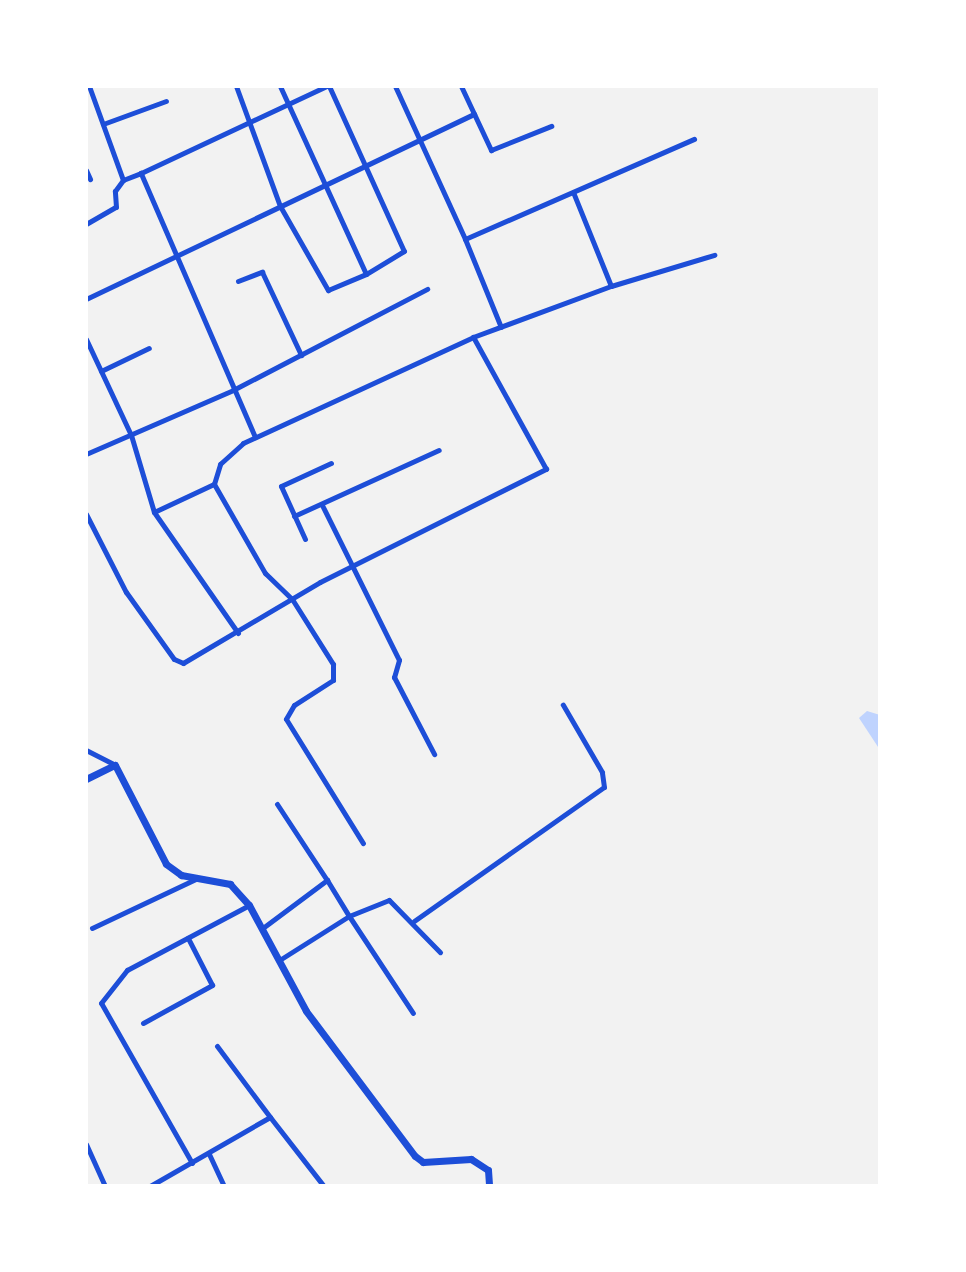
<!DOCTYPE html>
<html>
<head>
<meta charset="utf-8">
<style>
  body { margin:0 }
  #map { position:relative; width:966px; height:1272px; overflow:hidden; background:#f2f2f2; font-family:"DM Sans",sans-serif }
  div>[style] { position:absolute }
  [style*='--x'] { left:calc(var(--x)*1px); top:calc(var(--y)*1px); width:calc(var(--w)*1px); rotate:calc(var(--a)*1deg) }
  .water>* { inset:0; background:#bfd3fe }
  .minor>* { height:5px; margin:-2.5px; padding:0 2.5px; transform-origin:2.5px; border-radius:2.5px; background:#1d4ed8 }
  .tertiary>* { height:7px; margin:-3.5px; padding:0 3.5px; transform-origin:3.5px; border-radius:3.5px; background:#1d4ed8 }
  span { translate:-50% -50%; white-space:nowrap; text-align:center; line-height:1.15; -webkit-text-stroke:7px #fff; paint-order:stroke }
  .frame { position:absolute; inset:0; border:88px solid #fff; pointer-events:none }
</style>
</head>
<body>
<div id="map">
  <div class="water">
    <i style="clip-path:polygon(867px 711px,880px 715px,880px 750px,859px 718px)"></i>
  </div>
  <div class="minor">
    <i style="--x:89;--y:86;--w:100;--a:70.1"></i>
    <i style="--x:123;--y:180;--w:19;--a:-21"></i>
    <i style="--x:236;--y:86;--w:128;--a:69.9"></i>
    <i style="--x:280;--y:206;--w:97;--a:60.3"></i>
    <i style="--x:328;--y:290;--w:41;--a:-22.8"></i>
    <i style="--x:366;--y:274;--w:207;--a:-114.6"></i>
    <i style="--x:329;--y:86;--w:181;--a:65.6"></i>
    <i style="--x:404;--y:251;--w:44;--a:148.8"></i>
    <i style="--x:395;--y:86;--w:168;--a:65.4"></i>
    <i style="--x:465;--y:239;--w:250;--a:-23.6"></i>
    <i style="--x:461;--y:86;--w:71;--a:64.9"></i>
    <i style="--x:491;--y:150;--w:65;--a:-21.8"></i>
    <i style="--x:103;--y:124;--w:67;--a:-20.1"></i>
    <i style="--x:86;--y:170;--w:10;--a:66"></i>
    <i style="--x:86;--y:224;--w:34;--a:-30"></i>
    <i style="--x:116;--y:207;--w:16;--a:-94"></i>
    <i style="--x:115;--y:191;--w:14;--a:-54"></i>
    <i style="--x:465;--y:239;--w:95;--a:67.8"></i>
    <i style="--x:238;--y:281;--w:26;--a:-21"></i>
    <i style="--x:262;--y:272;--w:92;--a:64.8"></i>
    <i style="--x:611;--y:286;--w:108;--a:-16.8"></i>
    <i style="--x:86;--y:299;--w:430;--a:-25.5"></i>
    <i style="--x:86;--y:339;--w:106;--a:64.9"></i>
    <i style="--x:131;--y:435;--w:80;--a:73.4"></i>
    <i style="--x:101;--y:371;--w:53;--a:-25.6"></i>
    <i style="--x:255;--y:437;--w:288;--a:-113.4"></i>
    <i style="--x:141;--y:173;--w:205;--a:-25.1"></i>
    <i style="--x:86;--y:454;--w:160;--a:-23.5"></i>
    <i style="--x:233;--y:390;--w:219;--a:-27.5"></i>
    <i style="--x:214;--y:484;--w:21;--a:-73"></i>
    <i style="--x:220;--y:464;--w:31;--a:-42"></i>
    <i style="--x:243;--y:443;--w:253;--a:-24.7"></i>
    <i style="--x:322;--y:505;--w:173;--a:63.6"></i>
    <i style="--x:399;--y:660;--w:18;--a:106"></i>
    <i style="--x:394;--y:677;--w:87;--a:62.5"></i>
    <i style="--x:86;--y:514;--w:88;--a:62.9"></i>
    <i style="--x:126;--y:592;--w:82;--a:54.4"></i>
    <i style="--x:174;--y:659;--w:10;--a:24"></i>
    <i style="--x:183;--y:663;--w:159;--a:-30.6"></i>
    <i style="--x:320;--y:582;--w:253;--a:-26.6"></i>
    <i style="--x:546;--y:469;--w:151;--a:-118.9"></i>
    <i style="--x:473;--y:337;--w:147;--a:-20.3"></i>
    <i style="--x:611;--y:286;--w:101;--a:-112"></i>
    <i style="--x:294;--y:516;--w:159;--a:-24.5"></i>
    <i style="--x:305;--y:539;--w:58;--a:-114.4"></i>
    <i style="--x:281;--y:486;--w:55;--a:-24.7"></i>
    <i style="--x:238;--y:633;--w:147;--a:-124.8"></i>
    <i style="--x:154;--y:512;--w:66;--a:-25"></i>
    <i style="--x:214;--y:484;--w:103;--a:60.2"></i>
    <i style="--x:265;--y:573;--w:37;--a:44"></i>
    <i style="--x:292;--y:599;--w:77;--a:57.8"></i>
    <i style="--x:333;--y:664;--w:16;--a:90"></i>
    <i style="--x:333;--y:680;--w:46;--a:147.3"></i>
    <i style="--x:294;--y:705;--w:16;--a:120"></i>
    <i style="--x:286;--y:719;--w:146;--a:58.2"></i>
    <i style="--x:86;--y:750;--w:33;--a:27"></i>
    <i style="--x:277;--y:804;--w:91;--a:56.7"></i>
    <i style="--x:414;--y:921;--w:232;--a:-35.2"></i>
    <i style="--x:604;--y:787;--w:15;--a:-98"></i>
    <i style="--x:602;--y:772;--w:78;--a:-120.2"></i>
    <i style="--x:264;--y:927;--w:79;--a:-36.7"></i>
    <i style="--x:327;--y:880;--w:42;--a:58.6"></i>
    <i style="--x:349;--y:916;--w:43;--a:-21.8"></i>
    <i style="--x:389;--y:900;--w:73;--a:45.6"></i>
    <i style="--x:92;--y:928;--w:117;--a:-25.3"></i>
    <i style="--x:281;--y:959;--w:80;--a:-32.3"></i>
    <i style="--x:349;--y:916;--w:116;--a:56.6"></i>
    <i style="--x:143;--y:1023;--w:79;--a:-28.8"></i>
    <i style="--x:212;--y:985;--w:53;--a:-117.1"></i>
    <i style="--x:217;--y:1046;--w:89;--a:53.3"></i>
    <i style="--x:86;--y:1144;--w:46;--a:65.7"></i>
    <i style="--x:209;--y:1154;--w:35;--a:65"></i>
    <i style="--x:192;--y:1163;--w:184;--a:-119.6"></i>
    <i style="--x:101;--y:1003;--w:42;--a:-51.8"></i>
    <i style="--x:127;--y:970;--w:138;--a:-28"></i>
    <i style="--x:150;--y:1186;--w:138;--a:-29.9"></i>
    <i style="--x:270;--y:1117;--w:86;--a:52.1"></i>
  </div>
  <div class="tertiary">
    <i style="--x:86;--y:779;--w:32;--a:-26"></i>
    <i style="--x:115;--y:765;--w:111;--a:62.7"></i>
    <i style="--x:166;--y:864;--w:19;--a:36"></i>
    <i style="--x:181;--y:875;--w:50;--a:10.4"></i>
    <i style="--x:230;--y:884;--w:28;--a:48"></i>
    <i style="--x:249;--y:905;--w:120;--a:61.7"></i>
    <i style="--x:306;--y:1011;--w:181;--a:53.1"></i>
    <i style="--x:415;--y:1156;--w:10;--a:37"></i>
    <i style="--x:423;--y:1162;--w:48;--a:-3.6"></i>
    <i style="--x:471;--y:1159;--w:20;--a:33"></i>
    <i style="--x:488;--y:1170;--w:16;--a:86"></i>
  </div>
  <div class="frame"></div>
</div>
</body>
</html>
